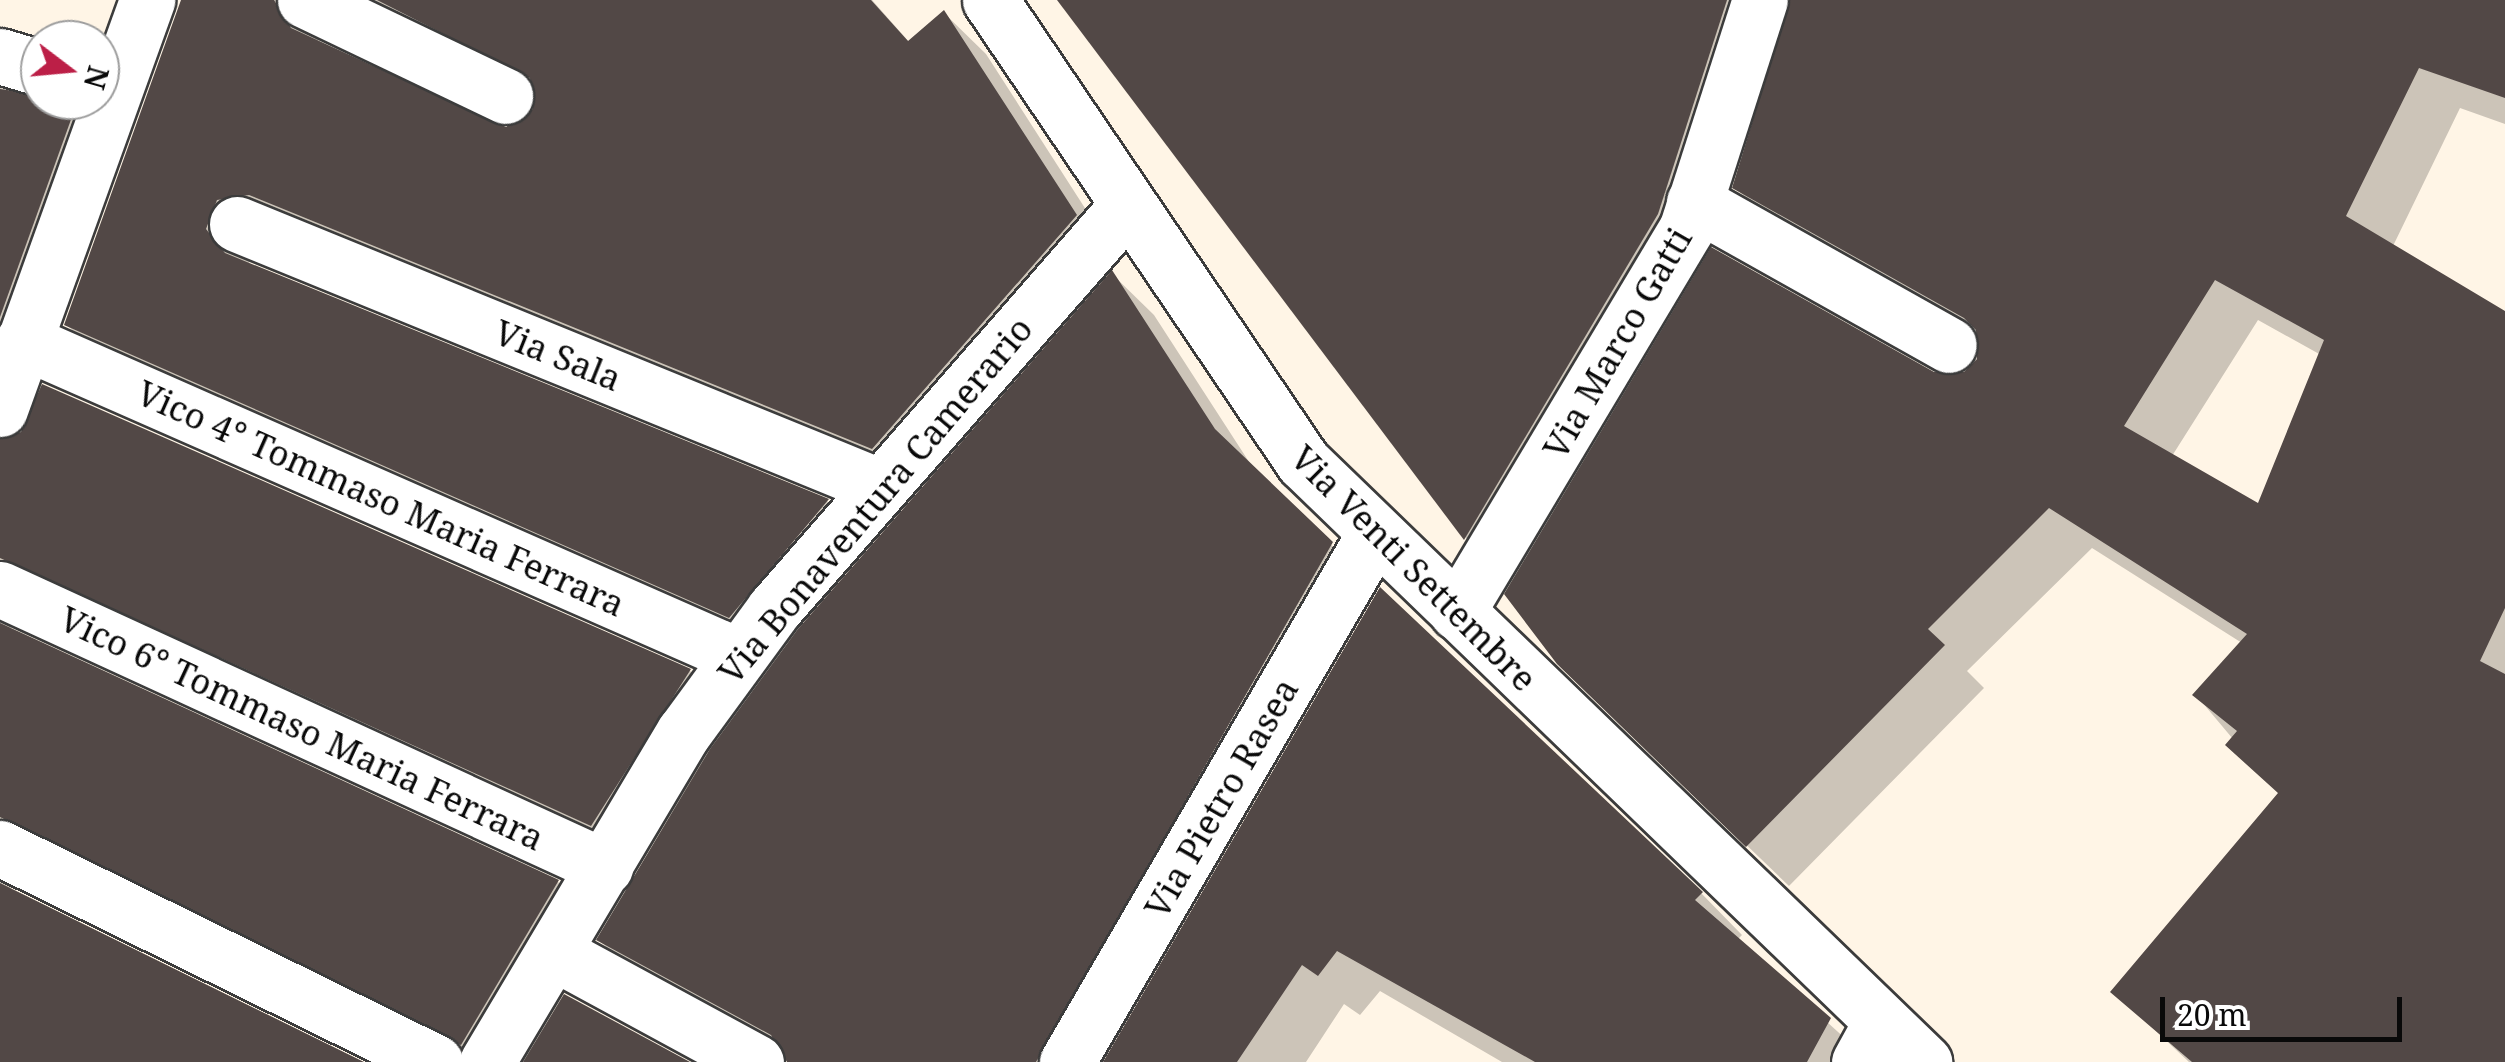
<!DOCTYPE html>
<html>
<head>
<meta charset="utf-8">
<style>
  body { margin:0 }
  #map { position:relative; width:2505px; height:1062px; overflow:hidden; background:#fff5e6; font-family:"Noto Serif",serif }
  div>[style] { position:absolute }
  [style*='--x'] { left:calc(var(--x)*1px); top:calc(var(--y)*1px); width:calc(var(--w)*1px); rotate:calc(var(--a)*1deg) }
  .shadow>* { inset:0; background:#0003 }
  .building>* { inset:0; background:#524846 }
  .roads { filter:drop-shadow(2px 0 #3c3c3c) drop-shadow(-2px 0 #3c3c3c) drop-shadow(0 2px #3c3c3c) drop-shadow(0 -2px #3c3c3c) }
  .minor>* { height:55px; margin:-27.5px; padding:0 27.5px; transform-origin:27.5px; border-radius:27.5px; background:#fff }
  span { translate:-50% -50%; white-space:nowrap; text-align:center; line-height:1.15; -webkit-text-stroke:10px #fff; paint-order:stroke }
  .street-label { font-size:35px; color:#090909 }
  .north { position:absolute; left:20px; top:20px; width:100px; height:100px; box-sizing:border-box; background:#fff; border:2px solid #9d9d9d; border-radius:50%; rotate:106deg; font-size:28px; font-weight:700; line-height:40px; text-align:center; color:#090909 }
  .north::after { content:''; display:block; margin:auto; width:35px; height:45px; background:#bc1f47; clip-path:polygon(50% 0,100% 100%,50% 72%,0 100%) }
  .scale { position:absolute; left:2160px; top:997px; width:242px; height:45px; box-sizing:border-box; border:5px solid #090909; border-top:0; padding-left:12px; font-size:30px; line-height:35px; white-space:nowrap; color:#090909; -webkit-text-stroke:8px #fff; paint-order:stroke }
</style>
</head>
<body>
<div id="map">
  <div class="shadow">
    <i style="clip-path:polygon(evenodd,183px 0,872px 0,910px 43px,944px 13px,986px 54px,1117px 258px,915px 490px,248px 256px,250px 266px,827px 501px,868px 543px,820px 608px,1112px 274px,1154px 315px,1253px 468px,1373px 586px,1096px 1062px,789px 1062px,641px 981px,599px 940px,704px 756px,633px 866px,13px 617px,10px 631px,558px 882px,599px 924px,458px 1062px,13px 875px,10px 891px,359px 1062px,0 1062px,0 86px,30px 100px,77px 103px,118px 144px,13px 436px,23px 434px,44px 387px,690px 671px,731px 713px,710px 753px,801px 630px,772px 658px,108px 366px,66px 324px,183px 0,317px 30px,538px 97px,535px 112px,509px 130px,318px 44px,317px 30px)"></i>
    <i style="clip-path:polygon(evenodd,1060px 0,2505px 0,2505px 124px,2460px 108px,2393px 246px,2505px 313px,2505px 1062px,2189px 1062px,2113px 991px,2280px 795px,2196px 695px,2242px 643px,2092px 548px,1967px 671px,1984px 688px,1789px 886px,1602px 706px,1933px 375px,1965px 375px,1979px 360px,1979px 342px,1777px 229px,1735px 187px,1791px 13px,1771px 31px,1506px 579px,1466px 538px,1060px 0,2258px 320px,2321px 355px,2260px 506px,2172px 456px,2258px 320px)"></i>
    <i style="clip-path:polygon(1380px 591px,1701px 893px,1742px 935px,1737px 940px,1871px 1062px,1502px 1062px,1380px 991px,1360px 1015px,1344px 1004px,1306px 1062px,1106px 1062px)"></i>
  </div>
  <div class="building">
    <i style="clip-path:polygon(181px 0,274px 0,291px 28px,506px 127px,533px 109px,530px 78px,377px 0,871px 0,908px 41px,944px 10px,1077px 215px,872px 449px,249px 195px,217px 200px,206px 229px,225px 253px,829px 499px,729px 618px,64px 325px)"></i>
    <i style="clip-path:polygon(1057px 0,1727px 0,1658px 214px,1464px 540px)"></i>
    <i style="clip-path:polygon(evenodd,1790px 0,2505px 0,2505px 98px,2419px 68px,2346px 216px,2505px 311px,2505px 608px,2480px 661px,2505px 674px,2505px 1062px,2192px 1062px,2110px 992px,2278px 793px,2225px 745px,2237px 731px,2192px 695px,2247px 634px,2049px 508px,1928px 629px,1945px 645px,1746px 847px,1557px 664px,1504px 594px,1711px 247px,1934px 372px,1964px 372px,1977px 359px,1976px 330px,1964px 318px,1732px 188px,1790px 0,2215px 280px,2324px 340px,2258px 503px,2124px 426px,2215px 280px)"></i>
    <i style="clip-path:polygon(0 89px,78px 100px,0 317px)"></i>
    <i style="clip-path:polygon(1112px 270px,1215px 429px,1333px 542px,1036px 1062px,787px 1062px,771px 1035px,596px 940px,710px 749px,798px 629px)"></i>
    <i style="clip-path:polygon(42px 384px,691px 669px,591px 826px,0 558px,0 439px,21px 432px)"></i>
    <i style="clip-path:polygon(1380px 587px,1703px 892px,1695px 900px,1831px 1018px,1807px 1062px,1535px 1062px,1337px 951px,1318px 976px,1302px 965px,1237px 1062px,1103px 1062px)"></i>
    <i style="clip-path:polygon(0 623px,559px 880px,461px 1045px,0 817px)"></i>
    <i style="clip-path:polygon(0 883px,364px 1062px,0 1062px)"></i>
    <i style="clip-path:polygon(564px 994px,690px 1062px,523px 1062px)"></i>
  </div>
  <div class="roads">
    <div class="minor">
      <i style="--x:305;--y:0;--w:222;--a:25.6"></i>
      <i style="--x:990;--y:0;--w:558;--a:55.88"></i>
      <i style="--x:1303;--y:462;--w:864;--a:44.01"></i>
      <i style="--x:0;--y:56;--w:42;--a:16.7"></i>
      <i style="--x:1694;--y:202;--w:292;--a:29.3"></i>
      <i style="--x:237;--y:224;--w:693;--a:22.2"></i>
      <i style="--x:23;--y:341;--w:782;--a:23.75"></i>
      <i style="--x:0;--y:409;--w:435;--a:-70.2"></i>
      <i style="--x:0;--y:589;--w:666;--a:24.68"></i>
      <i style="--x:1457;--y:612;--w:448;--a:-59.1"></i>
      <i style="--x:1687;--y:227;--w:238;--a:-72.2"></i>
      <i style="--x:0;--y:848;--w:485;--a:26.2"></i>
      <i style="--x:553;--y:952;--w:231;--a:28.5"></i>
      <i style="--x:487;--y:1062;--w:384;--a:-59.2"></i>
      <i style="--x:684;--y:732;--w:152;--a:-53.8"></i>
      <i style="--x:774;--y:609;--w:534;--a:-48.79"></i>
      <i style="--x:1067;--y:1062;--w:612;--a:-59.79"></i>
      <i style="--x:1859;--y:1062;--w:46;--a:-61.2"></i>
    </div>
  </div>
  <div class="street-label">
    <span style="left:1617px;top:343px;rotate:-60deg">Via Marco Gatti</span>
    <span style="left:558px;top:355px;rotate:22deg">Via Sala</span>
    <span style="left:381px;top:498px;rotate:24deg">Vico 4° Tommaso Maria Ferrara</span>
    <span style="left:875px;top:500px;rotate:-50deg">Via Bonaventura Camerario</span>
    <span style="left:1414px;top:568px;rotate:45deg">Via Venti Settembre</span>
    <span style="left:302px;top:728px;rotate:25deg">Vico 6° Tommaso Maria Ferrara</span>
    <span style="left:1221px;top:798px;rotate:-60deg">Via Pietro Rasea</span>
  </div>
  <div class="north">N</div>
  <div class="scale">20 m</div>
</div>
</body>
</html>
